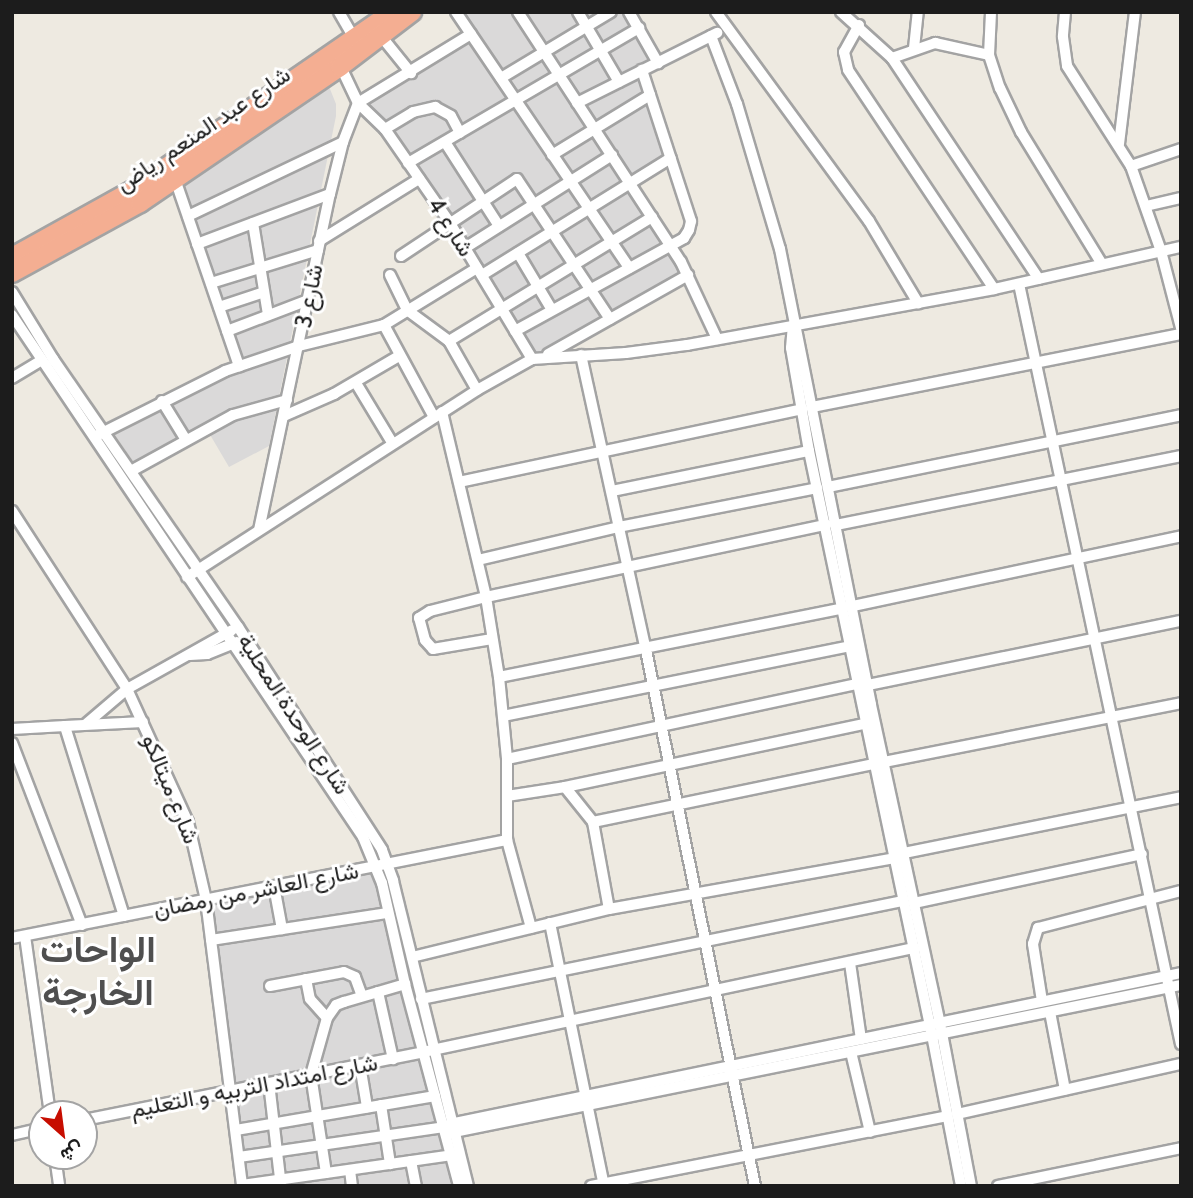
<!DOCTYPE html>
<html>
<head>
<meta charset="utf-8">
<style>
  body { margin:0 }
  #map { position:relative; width:1193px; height:1198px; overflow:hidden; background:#eeeae1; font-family:Cabin,Vazirmatn,sans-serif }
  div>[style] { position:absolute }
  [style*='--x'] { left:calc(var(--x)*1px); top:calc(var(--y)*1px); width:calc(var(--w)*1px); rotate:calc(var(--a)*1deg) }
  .residential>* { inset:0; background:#dad9d9 }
  .roads { filter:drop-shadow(2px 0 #a3a3a3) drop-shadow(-2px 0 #a3a3a3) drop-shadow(0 2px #a3a3a3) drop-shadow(0 -2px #a3a3a3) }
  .minor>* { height:10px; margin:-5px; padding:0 5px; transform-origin:5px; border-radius:5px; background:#fff }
  .trunk>* { height:18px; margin:-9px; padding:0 9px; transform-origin:9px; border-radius:9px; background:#f4ae92 }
  span { translate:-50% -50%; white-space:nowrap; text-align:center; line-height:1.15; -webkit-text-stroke:6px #fff; paint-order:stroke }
  .street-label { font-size:23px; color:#1c1c1c }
  .town-label { font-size:37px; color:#4f4f4f; font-weight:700 }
  .frame { position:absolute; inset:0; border:14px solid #1c1c1c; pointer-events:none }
  .north { position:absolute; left:28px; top:1100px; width:70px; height:70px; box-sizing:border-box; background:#fff; border:2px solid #a4a4a4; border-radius:50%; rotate:152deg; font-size:19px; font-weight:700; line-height:28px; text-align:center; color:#1c1c1c }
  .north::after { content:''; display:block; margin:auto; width:24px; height:32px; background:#c70d00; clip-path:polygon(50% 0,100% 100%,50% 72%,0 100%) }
</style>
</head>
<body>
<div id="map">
  <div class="residential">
    <i style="clip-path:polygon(460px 12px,512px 12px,518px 20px,532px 12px,635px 12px,664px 65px,646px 75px,675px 159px,636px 183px,695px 279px,533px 366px,453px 238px,382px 132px,362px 108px,475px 35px)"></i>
    <i style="clip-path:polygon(328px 84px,336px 104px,336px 116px,269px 446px,229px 467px,209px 433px,141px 473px,106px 422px,233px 361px,182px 184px)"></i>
    <i style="clip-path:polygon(384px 869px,463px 1186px,247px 1186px,210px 904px)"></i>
  </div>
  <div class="roads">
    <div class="minor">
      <i style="--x:339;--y:12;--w:32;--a:60"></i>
      <i style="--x:456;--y:12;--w:309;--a:55.9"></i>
      <i style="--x:518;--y:12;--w:298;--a:56.9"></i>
      <i style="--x:681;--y:262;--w:85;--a:64.9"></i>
      <i style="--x:578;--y:12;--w:81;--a:59.6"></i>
      <i style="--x:629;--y:12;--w:59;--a:60.4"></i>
      <i style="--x:716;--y:12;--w:259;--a:53.8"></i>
      <i style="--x:869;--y:221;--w:96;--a:59.1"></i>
      <i style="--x:841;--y:12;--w:69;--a:42"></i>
      <i style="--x:892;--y:58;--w:265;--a:56.4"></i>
      <i style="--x:1065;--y:12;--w:25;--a:95"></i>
      <i style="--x:1063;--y:37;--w:29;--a:82"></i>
      <i style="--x:1067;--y:66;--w:119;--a:57.4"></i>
      <i style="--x:1131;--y:166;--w:90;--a:70.6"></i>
      <i style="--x:1161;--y:251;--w:80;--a:75.4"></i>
      <i style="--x:859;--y:25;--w:31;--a:119"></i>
      <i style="--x:844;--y:52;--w:18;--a:77"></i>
      <i style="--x:848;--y:70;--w:263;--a:56.3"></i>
      <i style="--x:471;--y:34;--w:132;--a:148.6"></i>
      <i style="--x:358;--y:103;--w:37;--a:44"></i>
      <i style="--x:385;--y:129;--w:114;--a:55.3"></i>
      <i style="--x:450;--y:223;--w:159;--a:58.9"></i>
      <i style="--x:381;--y:36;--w:48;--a:51"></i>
      <i style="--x:711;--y:36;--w:73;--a:69.1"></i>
      <i style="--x:737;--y:104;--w:151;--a:73.5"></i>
      <i style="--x:780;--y:249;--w:465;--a:78.7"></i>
      <i style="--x:871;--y:705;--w:336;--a:77.8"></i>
      <i style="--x:942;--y:1033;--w:156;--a:79.3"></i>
      <i style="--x:914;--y:48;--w:36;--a:-84"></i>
      <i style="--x:989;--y:55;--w:43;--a:-87.3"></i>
      <i style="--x:892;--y:58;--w:46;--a:-19.2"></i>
      <i style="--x:935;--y:43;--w:55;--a:12.5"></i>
      <i style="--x:989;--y:55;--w:35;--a:72"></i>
      <i style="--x:1000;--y:88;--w:49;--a:64.5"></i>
      <i style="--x:1021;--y:132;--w:155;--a:58.5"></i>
      <i style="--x:501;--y:78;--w:128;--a:-31"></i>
      <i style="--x:577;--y:103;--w:157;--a:-26.6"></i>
      <i style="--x:385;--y:129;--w:33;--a:-31"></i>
      <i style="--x:413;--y:112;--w:23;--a:-13"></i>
      <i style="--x:435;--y:107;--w:18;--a:29"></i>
      <i style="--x:451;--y:116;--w:19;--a:62"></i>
      <i style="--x:445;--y:142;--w:100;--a:57.3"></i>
      <i style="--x:1119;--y:144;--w:133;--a:-83.1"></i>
      <i style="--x:552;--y:155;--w:115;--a:-31.5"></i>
      <i style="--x:408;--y:163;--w:268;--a:-30.3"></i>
      <i style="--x:1131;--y:166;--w:53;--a:-18.8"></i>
      <i style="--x:175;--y:179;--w:198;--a:71.1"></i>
      <i style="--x:1146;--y:206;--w:36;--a:-13"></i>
      <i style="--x:188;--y:216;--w:172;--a:-25.5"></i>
      <i style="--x:253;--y:223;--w:93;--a:80.7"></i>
      <i style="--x:319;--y:241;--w:118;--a:-31.8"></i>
      <i style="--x:197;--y:244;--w:142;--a:-20.6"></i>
      <i style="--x:465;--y:248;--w:174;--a:-32.3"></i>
      <i style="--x:518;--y:253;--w:66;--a:59.2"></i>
      <i style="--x:401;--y:256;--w:139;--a:-33.6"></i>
      <i style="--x:517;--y:179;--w:168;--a:56.4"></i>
      <i style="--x:390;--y:275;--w:39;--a:64"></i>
      <i style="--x:407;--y:310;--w:52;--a:36.4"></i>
      <i style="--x:449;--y:341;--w:56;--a:60.3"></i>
      <i style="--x:482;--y:275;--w:222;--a:-31.8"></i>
      <i style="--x:211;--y:283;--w:112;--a:-17.1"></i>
      <i style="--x:1019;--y:284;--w:777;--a:77.97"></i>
      <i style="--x:12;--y:292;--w:79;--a:58.5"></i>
      <i style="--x:53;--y:359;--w:326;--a:55.4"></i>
      <i style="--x:238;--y:627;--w:265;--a:57.1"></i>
      <i style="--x:382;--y:850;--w:33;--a:70"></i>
      <i style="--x:393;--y:881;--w:314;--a:76.2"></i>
      <i style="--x:219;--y:307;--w:47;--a:-18.4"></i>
      <i style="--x:12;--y:315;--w:629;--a:56.08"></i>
      <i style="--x:363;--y:837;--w:50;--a:67.6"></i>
      <i style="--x:382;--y:883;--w:104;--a:77.2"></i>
      <i style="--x:405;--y:984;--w:209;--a:75"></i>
      <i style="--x:384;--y:325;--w:105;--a:61.5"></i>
      <i style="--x:793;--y:325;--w:23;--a:95"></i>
      <i style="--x:791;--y:348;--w:105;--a:80.1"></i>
      <i style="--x:809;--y:451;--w:597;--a:78.11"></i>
      <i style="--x:932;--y:1035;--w:154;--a:79.1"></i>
      <i style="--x:227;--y:331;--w:87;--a:-20.9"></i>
      <i style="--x:515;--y:331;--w:193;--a:-28.8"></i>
      <i style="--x:684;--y:238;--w:9;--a:-58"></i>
      <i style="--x:689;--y:230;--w:9;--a:-77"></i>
      <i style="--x:691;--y:221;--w:159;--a:-108"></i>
      <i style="--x:449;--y:341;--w:238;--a:-31.4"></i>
      <i style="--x:548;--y:354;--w:161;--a:-29.4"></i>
      <i style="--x:581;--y:355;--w:297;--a:77.6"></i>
      <i style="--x:645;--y:645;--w:552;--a:78.51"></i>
      <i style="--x:12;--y:378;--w:33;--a:-31"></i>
      <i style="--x:356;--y:383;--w:71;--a:58.8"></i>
      <i style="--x:162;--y:401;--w:46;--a:58.4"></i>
      <i style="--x:812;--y:407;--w:376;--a:-11.2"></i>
      <i style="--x:442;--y:412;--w:190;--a:76.6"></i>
      <i style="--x:486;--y:597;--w:81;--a:80.8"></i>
      <i style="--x:499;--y:677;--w:82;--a:84.4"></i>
      <i style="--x:507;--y:759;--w:81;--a:90"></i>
      <i style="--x:507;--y:840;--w:91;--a:74.7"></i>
      <i style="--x:284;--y:416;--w:55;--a:-23.7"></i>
      <i style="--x:334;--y:394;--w:75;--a:-30.3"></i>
      <i style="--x:98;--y:435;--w:142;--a:-26.7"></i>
      <i style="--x:225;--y:371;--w:78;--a:-18.7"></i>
      <i style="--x:299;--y:346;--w:88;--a:-13.9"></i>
      <i style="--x:384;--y:325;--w:109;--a:-31.5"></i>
      <i style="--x:131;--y:471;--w:116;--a:-28.8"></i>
      <i style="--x:233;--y:415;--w:56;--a:-15.5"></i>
      <i style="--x:459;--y:482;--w:351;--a:-12"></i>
      <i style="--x:828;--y:487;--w:360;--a:-11.5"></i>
      <i style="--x:612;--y:491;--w:201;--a:-11.5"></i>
      <i style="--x:12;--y:511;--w:212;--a:57.1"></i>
      <i style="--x:127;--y:689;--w:146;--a:65.4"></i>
      <i style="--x:188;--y:822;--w:80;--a:77"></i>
      <i style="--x:206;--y:900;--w:288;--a:82.8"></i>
      <i style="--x:836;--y:525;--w:352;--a:-11.3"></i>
      <i style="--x:259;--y:530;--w:343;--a:-78.1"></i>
      <i style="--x:330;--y:194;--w:54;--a:-76"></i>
      <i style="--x:343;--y:142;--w:42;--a:-69"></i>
      <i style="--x:358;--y:103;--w:44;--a:-115.4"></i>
      <i style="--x:478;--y:560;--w:145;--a:-13.2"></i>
      <i style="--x:619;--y:527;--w:202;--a:-11.1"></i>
      <i style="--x:187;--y:577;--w:345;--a:-32.8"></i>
      <i style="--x:477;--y:390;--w:63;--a:-29.4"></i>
      <i style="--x:532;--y:359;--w:94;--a:-3.7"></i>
      <i style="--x:626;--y:353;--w:62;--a:-7.5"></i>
      <i style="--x:687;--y:345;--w:312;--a:-10.3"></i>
      <i style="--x:994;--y:289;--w:192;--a:-12.7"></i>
      <i style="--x:853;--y:606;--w:335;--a:-12"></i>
      <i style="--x:492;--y:639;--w:60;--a:170.4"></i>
      <i style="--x:433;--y:649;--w:12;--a:-132"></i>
      <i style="--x:425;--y:640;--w:23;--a:-105"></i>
      <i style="--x:419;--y:618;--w:13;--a:-32"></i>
      <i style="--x:430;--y:611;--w:58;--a:-14"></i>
      <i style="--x:486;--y:597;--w:348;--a:-12"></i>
      <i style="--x:190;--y:655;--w:17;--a:-3"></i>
      <i style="--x:207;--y:654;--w:32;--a:-22"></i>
      <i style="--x:499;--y:677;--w:351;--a:-11.3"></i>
      <i style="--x:868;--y:685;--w:319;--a:-11.6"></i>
      <i style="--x:503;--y:716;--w:354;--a:-11.4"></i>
      <i style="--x:86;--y:724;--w:54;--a:-40.5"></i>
      <i style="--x:127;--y:689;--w:120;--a:-29.3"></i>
      <i style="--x:12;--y:729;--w:53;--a:-3.2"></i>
      <i style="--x:12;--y:743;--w:195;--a:69"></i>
      <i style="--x:507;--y:759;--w:358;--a:-12.1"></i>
      <i style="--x:884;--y:762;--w:303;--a:-11.2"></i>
      <i style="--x:565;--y:787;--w:307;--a:-11.9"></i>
      <i style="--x:507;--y:796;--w:59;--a:-8.8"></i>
      <i style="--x:565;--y:787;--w:45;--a:51.3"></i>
      <i style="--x:593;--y:822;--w:287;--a:-11.7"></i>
      <i style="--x:593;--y:822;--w:88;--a:79.6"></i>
      <i style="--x:904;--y:853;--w:283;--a:-11.4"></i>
      <i style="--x:274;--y:886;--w:44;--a:79.5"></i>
      <i style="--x:914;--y:903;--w:233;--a:-12.1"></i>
      <i style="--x:124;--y:916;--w:199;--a:-107.3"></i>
      <i style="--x:65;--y:726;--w:78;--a:-2.9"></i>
      <i style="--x:550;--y:923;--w:268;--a:78.4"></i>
      <i style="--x:25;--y:936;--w:180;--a:82"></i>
      <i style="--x:12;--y:938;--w:505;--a:-11.2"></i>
      <i style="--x:211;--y:940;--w:179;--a:-8.7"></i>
      <i style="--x:412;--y:957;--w:203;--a:-13.7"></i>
      <i style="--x:609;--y:909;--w:290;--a:-10.1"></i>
      <i style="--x:850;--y:963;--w:77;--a:81.8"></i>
      <i style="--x:306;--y:979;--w:20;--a:79"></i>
      <i style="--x:310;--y:999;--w:25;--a:48"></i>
      <i style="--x:270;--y:986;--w:75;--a:-10.7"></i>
      <i style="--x:344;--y:972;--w:12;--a:24"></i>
      <i style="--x:355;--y:977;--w:20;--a:70"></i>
      <i style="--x:378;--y:992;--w:69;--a:77.4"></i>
      <i style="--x:421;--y:999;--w:492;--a:-11.5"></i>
      <i style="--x:1042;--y:1001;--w:58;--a:-99"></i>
      <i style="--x:1033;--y:944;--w:17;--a:-73"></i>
      <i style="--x:1038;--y:928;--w:148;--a:-14.5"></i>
      <i style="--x:1050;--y:1012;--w:79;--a:79.1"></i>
      <i style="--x:851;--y:1052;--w:82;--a:76.6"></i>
      <i style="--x:360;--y:1065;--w:43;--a:80.5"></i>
      <i style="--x:269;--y:1083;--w:104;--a:83.4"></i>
      <i style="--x:381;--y:1105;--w:60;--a:81.3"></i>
      <i style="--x:957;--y:1114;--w:230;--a:-12.6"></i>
      <i style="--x:84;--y:1120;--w:346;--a:-11.3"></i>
      <i style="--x:423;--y:1052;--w:502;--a:-11.96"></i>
      <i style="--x:450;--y:1124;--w:746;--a:-11.67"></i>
      <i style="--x:236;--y:1130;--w:202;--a:-9.7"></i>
      <i style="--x:449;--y:1133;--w:747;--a:-11.43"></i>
      <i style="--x:12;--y:1135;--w:31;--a:-13"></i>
      <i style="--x:55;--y:1156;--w:30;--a:82"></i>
      <i style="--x:239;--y:1157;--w:207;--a:-8.3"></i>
      <i style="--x:411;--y:1161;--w:25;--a:79"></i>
      <i style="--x:350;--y:1170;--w:16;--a:83"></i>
      <i style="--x:326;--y:1173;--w:99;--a:-98.7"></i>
      <i style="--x:311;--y:1075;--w:59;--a:-74.3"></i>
      <i style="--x:327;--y:1018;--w:16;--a:-55"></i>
      <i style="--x:336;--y:1005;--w:9;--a:-21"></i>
      <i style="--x:344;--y:1002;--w:64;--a:-16.4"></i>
      <i style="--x:242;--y:1185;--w:212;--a:-8.1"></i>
      <i style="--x:591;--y:1186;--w:363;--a:-11.1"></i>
      <i style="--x:998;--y:1186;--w:187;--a:-11.7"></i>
    </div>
    <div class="trunk">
      <i style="--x:12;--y:257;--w:138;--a:-29"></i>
      <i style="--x:133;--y:190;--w:314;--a:-34.5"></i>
      <i style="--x:12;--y:273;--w:146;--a:-28.7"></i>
      <i style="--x:140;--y:203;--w:242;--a:-34.2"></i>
      <i style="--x:340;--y:67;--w:91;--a:-37.4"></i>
    </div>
  </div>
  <div class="street-label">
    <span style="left:203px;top:129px;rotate:-34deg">شارع عبد المنعم رياض</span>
    <span style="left:451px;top:227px;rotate:57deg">شارع 4</span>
    <span style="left:309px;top:296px;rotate:-79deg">شارع 3</span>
    <span style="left:294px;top:714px;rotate:57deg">شارع الوحدة المحلية</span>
    <span style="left:171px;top:789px;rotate:68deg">شارع ميتالكو</span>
    <span style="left:256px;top:890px;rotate:-11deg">شارع العاشر من رمضان</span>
    <span style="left:254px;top:1086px;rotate:-11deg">شارع امتداد التربيه و التعليم</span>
  </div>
  <div class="town-label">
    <span style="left:98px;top:971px">الواحات<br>الخارجة</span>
  </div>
  <div class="frame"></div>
  <div class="north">ش</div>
</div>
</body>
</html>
